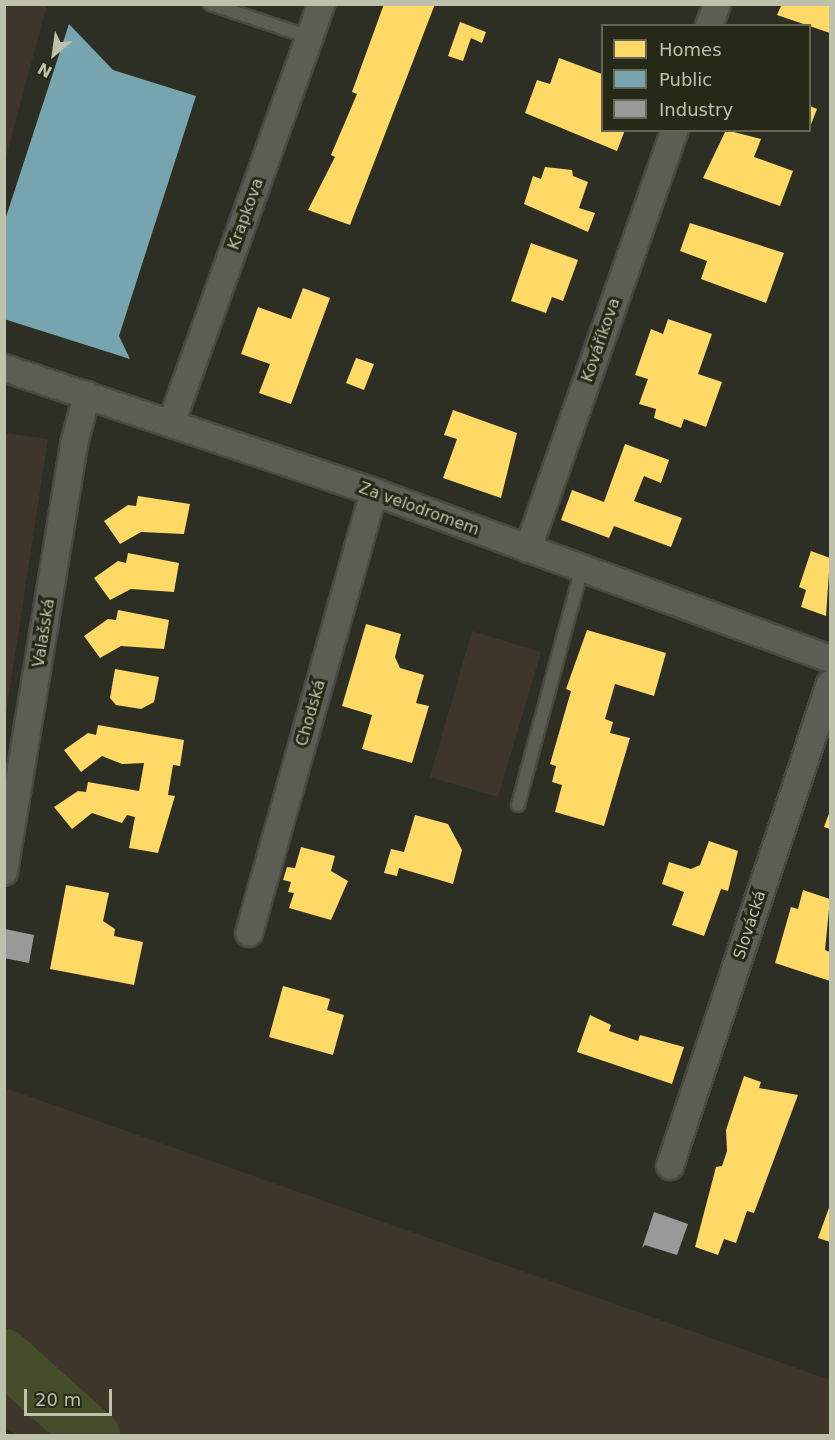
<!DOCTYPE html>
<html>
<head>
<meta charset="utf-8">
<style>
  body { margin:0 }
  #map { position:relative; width:835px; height:1440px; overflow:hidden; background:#2d2f24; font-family:"DejaVu Sans",sans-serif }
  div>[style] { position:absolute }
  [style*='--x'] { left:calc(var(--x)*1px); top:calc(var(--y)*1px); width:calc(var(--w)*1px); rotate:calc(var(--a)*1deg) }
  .green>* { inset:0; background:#3f362b }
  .homes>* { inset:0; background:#ffd966 }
  .public>* { inset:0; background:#76a5af }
  .industry>* { inset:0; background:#999 }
  .river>* { height:54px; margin:-27px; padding:0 27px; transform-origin:27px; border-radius:27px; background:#464d2a }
  .roads { filter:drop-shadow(2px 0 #484a42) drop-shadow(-2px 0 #484a42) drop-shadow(0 2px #484a42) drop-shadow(0 -2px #484a42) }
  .service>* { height:12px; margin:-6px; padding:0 6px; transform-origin:6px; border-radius:6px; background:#5c5e53 }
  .minor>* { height:26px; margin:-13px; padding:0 13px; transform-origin:13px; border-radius:13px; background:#5c5e53 }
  span { translate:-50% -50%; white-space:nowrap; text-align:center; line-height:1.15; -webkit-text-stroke:6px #262918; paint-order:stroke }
  .street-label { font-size:16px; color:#bdc2ac }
  .frame { position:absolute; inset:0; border:6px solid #bdc2ac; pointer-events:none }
  .legend { position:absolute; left:601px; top:24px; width:210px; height:108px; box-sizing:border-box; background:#262918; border:2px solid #626653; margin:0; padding:8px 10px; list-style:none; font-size:18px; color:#bdc2ac }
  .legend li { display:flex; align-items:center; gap:12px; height:30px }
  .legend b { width:30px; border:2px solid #626653 }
  .north { position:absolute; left:24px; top:24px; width:60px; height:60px; -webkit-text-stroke:4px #262918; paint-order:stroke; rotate:209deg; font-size:16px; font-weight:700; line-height:24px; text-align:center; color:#bdc2ac }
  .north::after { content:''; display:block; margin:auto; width:21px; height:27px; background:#bdc2ac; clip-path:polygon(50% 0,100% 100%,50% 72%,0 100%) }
  .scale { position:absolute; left:24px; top:1389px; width:88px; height:27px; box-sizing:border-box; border:3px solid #bdc2ac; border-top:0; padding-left:8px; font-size:18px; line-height:21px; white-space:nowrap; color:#bdc2ac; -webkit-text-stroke:4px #262918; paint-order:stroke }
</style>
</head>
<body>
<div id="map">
  <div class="green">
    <i style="clip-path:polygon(5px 4px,47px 5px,5px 160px,4px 5px)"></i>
    <i style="clip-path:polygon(5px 433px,48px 439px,5px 720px,4px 433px)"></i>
    <i style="clip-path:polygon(472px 631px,541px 652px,498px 797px,430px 777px)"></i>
    <i style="clip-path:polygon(5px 1088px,830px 1380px,830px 1435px,17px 1435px,4px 1427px)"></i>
  </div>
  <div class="homes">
    <i style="clip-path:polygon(384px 4px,435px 4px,350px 225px,308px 210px,335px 157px,331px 155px,357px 94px,352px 92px)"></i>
    <i style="clip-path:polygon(782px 4px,830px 4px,830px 33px,777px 15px)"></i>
    <i style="clip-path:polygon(460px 22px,486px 32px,482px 43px,471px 38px,463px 61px,448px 56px)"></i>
    <i style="clip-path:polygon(559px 58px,602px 74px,602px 130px,625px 130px,617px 151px,525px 113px,537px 80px,550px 84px)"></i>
    <i style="clip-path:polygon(810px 106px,817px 109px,810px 127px)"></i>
    <i style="clip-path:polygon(726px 130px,761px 139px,754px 157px,793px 171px,780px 206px,703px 178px)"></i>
    <i style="clip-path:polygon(545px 167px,572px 170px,573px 176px,588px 182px,579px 208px,595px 213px,588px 232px,524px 204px,533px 176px,541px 179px)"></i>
    <i style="clip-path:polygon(690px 223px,784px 253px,766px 303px,701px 279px,707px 261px,680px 251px)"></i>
    <i style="clip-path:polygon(531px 243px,578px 260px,563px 301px,552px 297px,546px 313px,511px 301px)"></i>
    <i style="clip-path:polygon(303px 288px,330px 298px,291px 404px,259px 393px,270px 364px,241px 354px,258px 307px,291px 319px)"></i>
    <i style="clip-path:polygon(668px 319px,712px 334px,698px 374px,722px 382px,706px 427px,684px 419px,681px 428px,654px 418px,656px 409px,639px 404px,648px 379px,635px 375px,651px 329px,663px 334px)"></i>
    <i style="clip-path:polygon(356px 358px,374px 364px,364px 390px,346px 383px)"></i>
    <i style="clip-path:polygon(453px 410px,517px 433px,501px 498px,443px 478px,457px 439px,444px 435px)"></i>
    <i style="clip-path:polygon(625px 444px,669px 460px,661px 483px,644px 476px,634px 501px,682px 518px,671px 547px,614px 526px,609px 538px,561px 520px,572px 490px,604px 502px)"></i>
    <i style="clip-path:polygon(138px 496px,190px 504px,184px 534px,141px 532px,120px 544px,104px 521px,128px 505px,136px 506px)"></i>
    <i style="clip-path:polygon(811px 551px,830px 558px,826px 616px,801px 607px,806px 590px,799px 587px)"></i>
    <i style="clip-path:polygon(128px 553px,179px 563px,174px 592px,131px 589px,110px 600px,94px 578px,118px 561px,126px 563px)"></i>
    <i style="clip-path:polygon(118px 610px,169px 620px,164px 649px,121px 646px,100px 658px,84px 636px,108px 619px,116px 620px)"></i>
    <i style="clip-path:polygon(366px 624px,401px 634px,395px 657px,400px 668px,424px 675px,416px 703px,429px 706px,412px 763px,362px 749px,372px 715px,342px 706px)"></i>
    <i style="clip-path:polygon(587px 630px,666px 653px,654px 696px,615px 684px,605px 719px,613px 722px,610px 733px,630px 738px,604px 826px,555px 812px,562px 785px,552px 782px,556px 766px,550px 764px,571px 691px,566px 689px)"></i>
    <i style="clip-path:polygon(115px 669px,159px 677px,154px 702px,141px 709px,116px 705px,110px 698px)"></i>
    <i style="clip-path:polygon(98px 725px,184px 740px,180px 766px,173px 765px,168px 795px,175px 796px,158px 853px,129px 848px,135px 817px,127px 815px,122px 823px,92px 813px,72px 829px,54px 807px,78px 791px,86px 792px,88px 782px,139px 791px,144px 763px,122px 764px,102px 756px,81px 772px,64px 750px,88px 733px,96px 735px)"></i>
    <i style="clip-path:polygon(830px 811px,830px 829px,824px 827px)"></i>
    <i style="clip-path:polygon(415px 815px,448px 824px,462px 850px,453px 884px,399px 868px,397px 876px,384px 873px,391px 849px,404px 852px)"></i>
    <i style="clip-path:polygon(709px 841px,738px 851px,728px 891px,721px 889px,704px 936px,672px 925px,684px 892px,662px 884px,669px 862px,691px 869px,700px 865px)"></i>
    <i style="clip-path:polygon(301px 847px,335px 856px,331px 871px,348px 881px,331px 920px,289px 908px,294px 893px,288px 892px,291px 882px,283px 880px,287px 867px,295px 868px)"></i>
    <i style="clip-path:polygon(66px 885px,109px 893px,103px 921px,115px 929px,114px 936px,143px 942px,134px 985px,50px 969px)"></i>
    <i style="clip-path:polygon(803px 890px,830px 899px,825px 950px,830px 952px,830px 981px,775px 963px,791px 907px,798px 909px)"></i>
    <i style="clip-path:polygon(283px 986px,330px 999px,327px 1010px,344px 1015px,333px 1055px,269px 1037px)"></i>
    <i style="clip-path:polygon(590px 1015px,611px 1025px,609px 1031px,638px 1041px,640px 1035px,684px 1047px,672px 1084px,577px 1052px)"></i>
    <i style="clip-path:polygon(744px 1076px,761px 1082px,759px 1088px,798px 1095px,754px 1213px,747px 1211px,736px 1243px,724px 1239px,718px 1255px,695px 1247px,716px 1167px,722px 1166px,727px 1151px,726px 1130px)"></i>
    <i style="clip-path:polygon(830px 1205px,830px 1242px,818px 1238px)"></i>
  </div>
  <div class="public">
    <i style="clip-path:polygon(69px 24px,113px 70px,196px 96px,119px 336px,130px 359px,4px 319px,4px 223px)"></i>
  </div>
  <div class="industry">
    <i style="clip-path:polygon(5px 929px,34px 935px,29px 963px,4px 958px)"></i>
    <i style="clip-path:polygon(654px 1212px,688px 1224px,677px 1255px,645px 1245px,642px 1248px)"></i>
  </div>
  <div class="river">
    <i style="--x:4;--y:1356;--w:120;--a:42"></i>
  </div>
  <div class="roads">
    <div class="service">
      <i style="--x:210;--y:4;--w:104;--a:18.4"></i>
      <i style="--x:518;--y:805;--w:245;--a:-74.9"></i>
    </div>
    <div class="minor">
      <i style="--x:709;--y:26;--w:23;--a:-70"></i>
      <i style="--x:4;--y:368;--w:390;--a:18.5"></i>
      <i style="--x:374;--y:492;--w:486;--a:20.1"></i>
      <i style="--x:171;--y:424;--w:446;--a:-70.3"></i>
      <i style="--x:528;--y:549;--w:444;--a:-70.7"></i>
      <i style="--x:4;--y:872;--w:434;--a:-80.7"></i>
      <i style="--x:74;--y:444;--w:51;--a:-75.1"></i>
      <i style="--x:249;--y:933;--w:458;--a:-74.2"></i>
      <i style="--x:670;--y:1166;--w:508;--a:-71.64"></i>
    </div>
  </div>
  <div class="street-label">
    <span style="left:246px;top:214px;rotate:-70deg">Krapkova</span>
    <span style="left:601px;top:340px;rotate:-71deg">Kováříkova</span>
    <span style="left:419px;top:509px;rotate:20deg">Za velodromem</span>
    <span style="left:44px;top:633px;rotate:-81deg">Valašská</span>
    <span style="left:311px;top:713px;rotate:-74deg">Chodská</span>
    <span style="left:750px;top:925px;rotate:-72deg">Slovácká</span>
  </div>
  <div class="frame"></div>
  <ul class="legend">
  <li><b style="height:16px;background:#ffd966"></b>Homes</li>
  <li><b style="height:16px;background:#76a5af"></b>Public</li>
  <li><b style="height:16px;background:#999"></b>Industry</li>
  </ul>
  <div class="north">N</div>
  <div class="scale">20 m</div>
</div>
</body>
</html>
